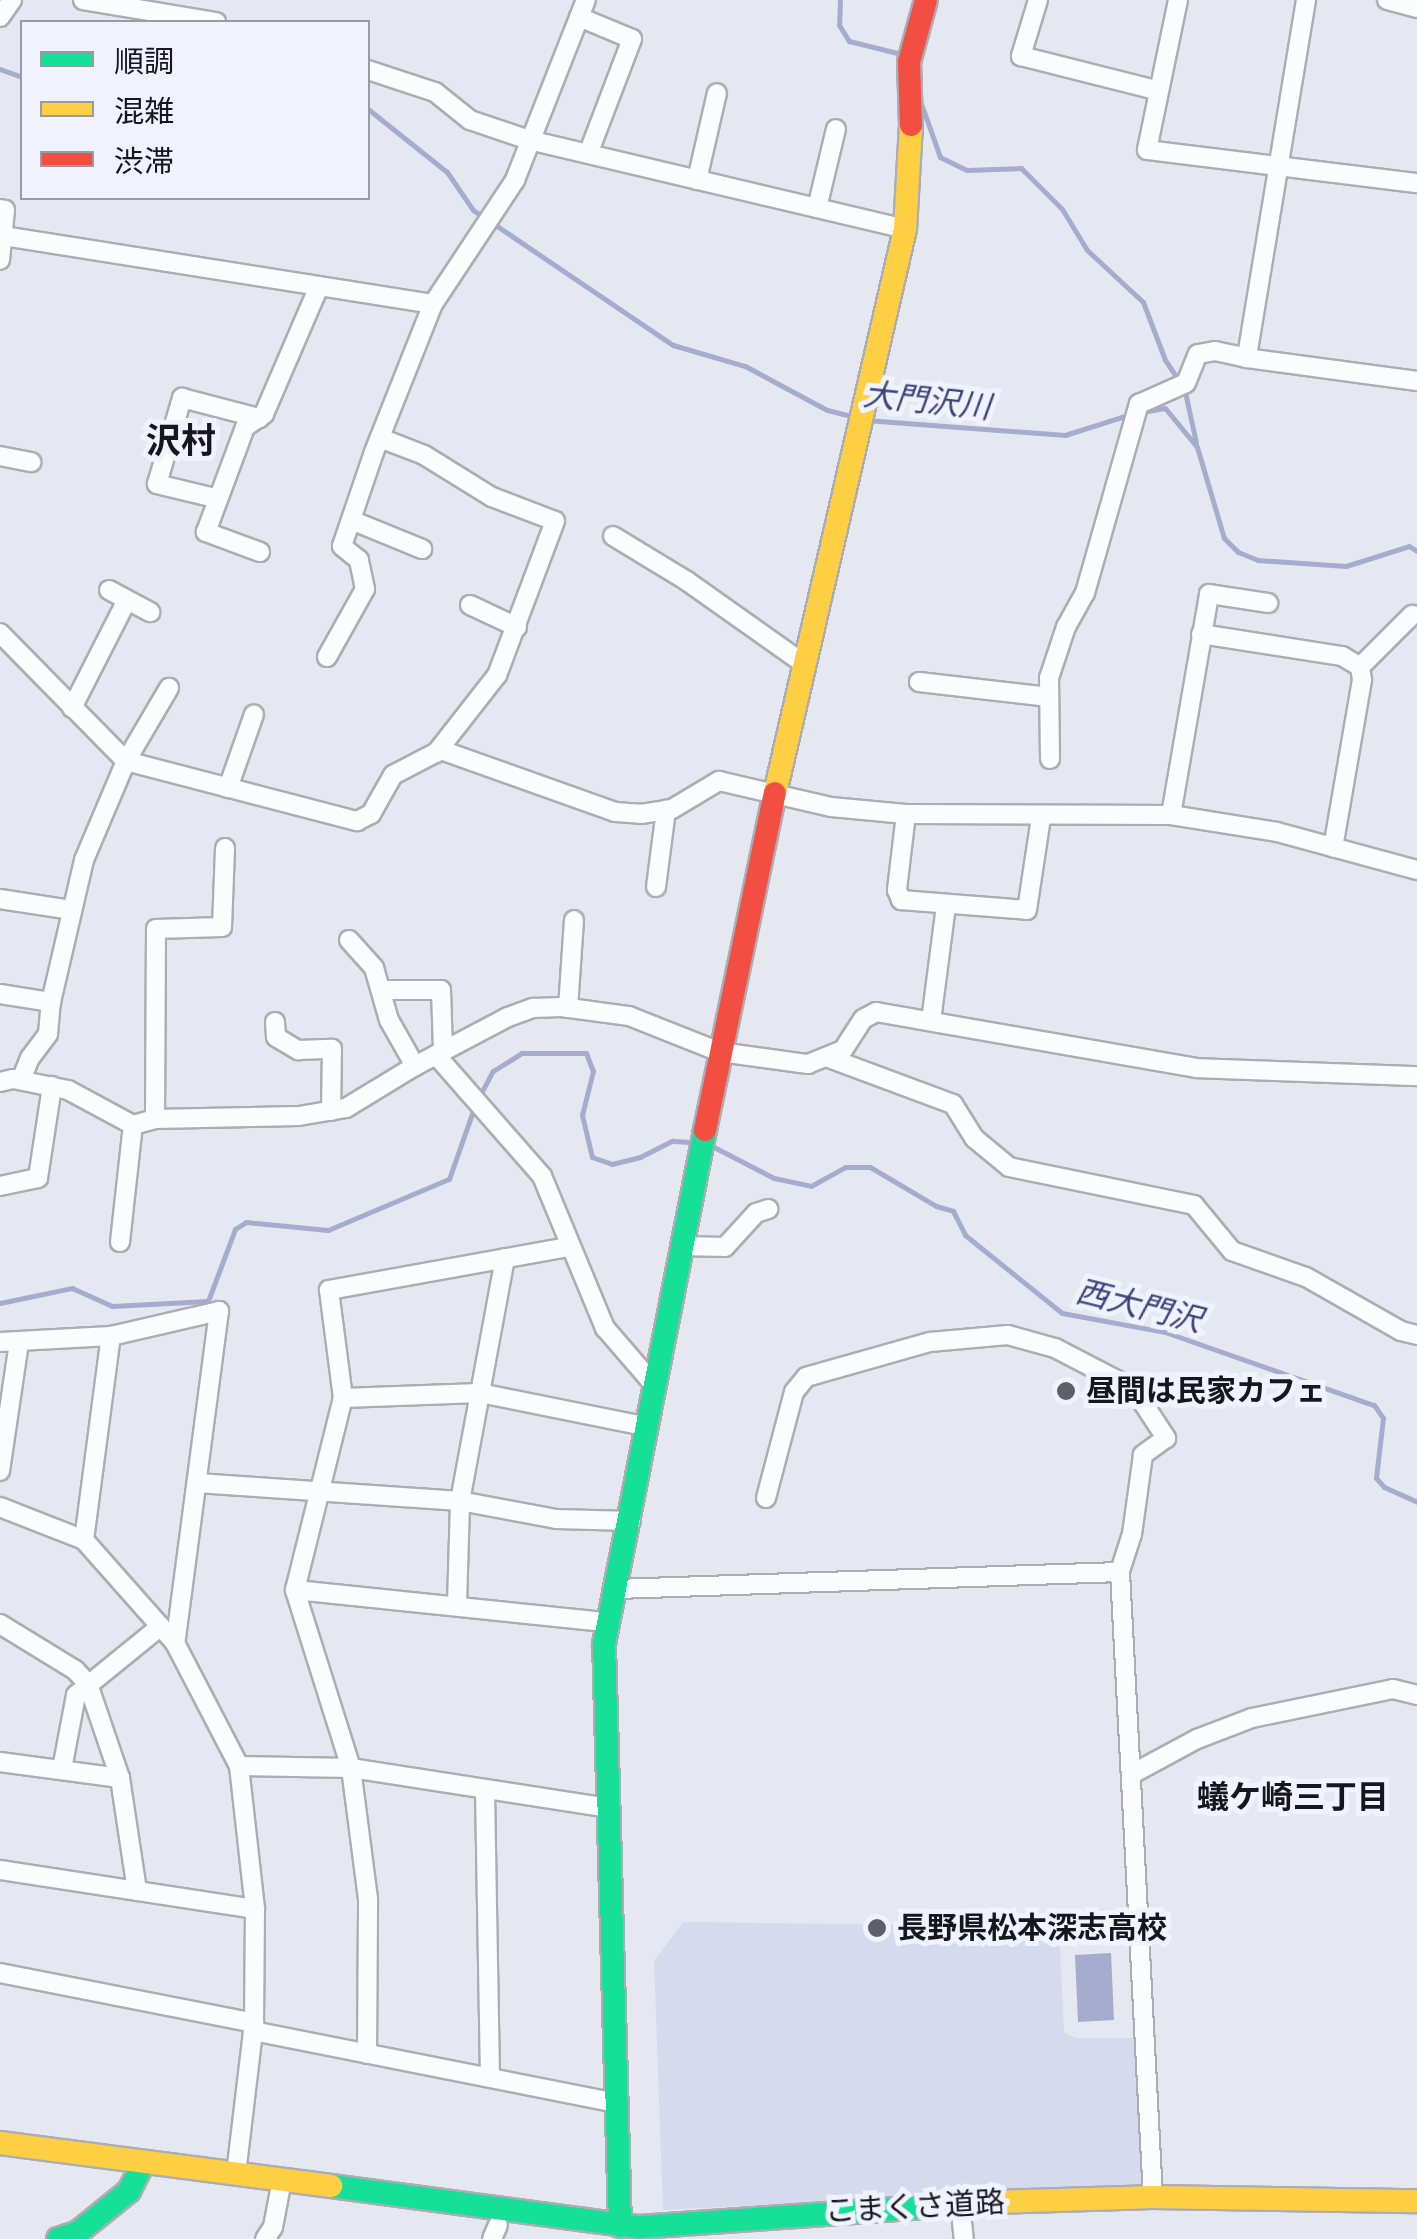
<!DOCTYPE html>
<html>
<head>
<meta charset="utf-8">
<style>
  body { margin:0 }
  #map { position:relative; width:1417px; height:2239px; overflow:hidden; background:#e6e8f1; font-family:Raleway,"Noto Sans JP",sans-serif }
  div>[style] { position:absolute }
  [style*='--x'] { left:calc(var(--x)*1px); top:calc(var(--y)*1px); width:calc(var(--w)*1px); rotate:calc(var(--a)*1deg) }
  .green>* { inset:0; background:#d6daee }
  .water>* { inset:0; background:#a6accd }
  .stream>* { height:5px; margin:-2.5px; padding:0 2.5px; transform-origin:2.5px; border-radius:2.5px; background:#a6accd }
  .roads { filter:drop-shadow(2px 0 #acadb4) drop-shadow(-2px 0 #acadb4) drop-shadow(0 2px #acadb4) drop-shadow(0 -2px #acadb4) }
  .street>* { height:18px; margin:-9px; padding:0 9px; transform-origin:9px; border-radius:9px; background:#fbfcfd }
  .fast>* { height:22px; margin:-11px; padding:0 11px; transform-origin:11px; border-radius:11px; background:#16e098 }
  .slow>* { height:22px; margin:-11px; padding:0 11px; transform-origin:11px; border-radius:11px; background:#ffcf43 }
  .jam>* { height:22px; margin:-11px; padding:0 11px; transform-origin:11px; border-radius:11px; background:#f24e42 }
  .dots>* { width:28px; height:28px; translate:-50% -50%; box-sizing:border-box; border:5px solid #f0f2fd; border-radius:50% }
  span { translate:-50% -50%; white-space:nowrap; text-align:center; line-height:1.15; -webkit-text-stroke:10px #f0f2fd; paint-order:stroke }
  .poi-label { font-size:30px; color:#16171d; font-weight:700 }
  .left { translate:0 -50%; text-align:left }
  .street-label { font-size:30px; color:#16171d }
  .water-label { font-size:32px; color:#3d417a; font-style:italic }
  .neighbourhood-label { font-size:32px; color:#16171d; font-weight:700 }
  .quarter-label { font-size:35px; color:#16171d; font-weight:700 }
  .legend { position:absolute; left:20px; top:20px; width:350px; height:180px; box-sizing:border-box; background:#f0f2fd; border:2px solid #999aa3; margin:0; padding:12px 18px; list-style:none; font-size:30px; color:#16171d }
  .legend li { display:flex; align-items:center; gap:20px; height:50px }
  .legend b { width:50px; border:2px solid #999aa3 }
</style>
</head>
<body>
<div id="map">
  <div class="green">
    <i style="clip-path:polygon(683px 1922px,1059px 1927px,1064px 2032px,1076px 2038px,1135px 2038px,1143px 2185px,663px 2210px,654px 1961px)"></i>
  </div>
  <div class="water">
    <i style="clip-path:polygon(1111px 1953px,1114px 2020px,1078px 2022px,1075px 1955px)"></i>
  </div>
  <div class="stream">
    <i style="--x:840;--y:0;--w:25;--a:92"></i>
    <i style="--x:839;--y:25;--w:19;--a:58"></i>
    <i style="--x:849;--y:41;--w:58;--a:14"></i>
    <i style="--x:0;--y:69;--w:23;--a:20"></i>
    <i style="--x:922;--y:106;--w:54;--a:70.6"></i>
    <i style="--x:940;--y:157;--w:30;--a:26"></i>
    <i style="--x:967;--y:170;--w:54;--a:-2.1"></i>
    <i style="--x:1021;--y:168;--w:58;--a:45"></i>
    <i style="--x:1062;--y:209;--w:48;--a:58.6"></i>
    <i style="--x:1087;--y:250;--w:76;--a:42.9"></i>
    <i style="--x:1143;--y:302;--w:62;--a:69.2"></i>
    <i style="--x:1165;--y:360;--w:25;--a:56"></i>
    <i style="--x:368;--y:109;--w:101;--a:38.6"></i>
    <i style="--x:447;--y:172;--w:46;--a:55.6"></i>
    <i style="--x:473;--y:210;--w:14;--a:34"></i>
    <i style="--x:494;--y:224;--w:216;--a:34.1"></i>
    <i style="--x:673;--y:345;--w:75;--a:16.3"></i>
    <i style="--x:745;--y:366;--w:93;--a:28.2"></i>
    <i style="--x:827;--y:410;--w:25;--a:14"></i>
    <i style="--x:1185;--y:392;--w:52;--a:77.8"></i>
    <i style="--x:1142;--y:412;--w:23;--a:-10"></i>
    <i style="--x:1165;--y:408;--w:50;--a:50.6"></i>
    <i style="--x:1197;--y:447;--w:95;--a:73.5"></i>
    <i style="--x:1224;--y:538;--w:20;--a:45"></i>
    <i style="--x:1238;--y:552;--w:22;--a:22"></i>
    <i style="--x:1258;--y:560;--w:88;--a:3.9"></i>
    <i style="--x:1346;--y:566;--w:66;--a:-17.6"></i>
    <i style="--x:1409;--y:546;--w:9;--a:32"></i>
    <i style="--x:866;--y:420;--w:200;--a:4.3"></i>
    <i style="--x:1065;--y:435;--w:69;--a:-17.7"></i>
    <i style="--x:480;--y:1095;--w:27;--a:-62"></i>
    <i style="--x:493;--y:1071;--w:34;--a:-32"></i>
    <i style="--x:522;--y:1053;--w:64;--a:0"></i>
    <i style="--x:586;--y:1053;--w:19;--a:69"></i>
    <i style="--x:593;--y:1071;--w:45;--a:104"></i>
    <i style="--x:582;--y:1115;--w:43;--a:76.6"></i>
    <i style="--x:592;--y:1157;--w:21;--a:19"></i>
    <i style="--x:612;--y:1164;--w:29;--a:-14"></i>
    <i style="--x:640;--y:1157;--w:36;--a:-27"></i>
    <i style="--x:672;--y:1141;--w:20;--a:3"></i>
    <i style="--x:708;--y:1144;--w:74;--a:27.3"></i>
    <i style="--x:774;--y:1178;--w:38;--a:12"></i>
    <i style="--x:811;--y:1186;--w:39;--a:-29"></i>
    <i style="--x:845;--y:1167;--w:25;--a:0"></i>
    <i style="--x:870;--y:1167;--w:77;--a:30.6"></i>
    <i style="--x:936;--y:1206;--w:18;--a:16"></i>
    <i style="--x:953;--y:1211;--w:27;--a:63"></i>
    <i style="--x:965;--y:1235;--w:124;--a:38.8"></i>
    <i style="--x:1062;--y:1313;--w:105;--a:10.5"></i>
    <i style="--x:1165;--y:1332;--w:221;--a:19.3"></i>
    <i style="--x:1374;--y:1405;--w:16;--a:55"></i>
    <i style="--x:1383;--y:1418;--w:60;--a:96.7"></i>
    <i style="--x:1376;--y:1478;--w:12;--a:48"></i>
    <i style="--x:1384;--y:1487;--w:36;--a:24"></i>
    <i style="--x:0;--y:1303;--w:74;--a:-11.8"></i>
    <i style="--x:72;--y:1288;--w:44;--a:24.2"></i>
    <i style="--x:112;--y:1306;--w:96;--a:-3"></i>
    <i style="--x:208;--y:1301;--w:77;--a:-69.4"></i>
    <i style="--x:235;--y:1229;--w:13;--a:-32"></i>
    <i style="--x:246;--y:1222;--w:82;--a:5.6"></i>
    <i style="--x:328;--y:1230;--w:131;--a:-22.9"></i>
    <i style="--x:449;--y:1179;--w:78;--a:-70.6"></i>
  </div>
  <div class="roads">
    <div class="street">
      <i style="--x:83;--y:0;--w:135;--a:9.4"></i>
      <i style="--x:1038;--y:0;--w:59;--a:106.9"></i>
      <i style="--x:1021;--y:56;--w:142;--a:14.2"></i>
      <i style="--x:1178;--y:0;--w:153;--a:101.7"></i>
      <i style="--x:1147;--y:150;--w:272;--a:7"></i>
      <i style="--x:1306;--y:0;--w:363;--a:99.4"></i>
      <i style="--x:1247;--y:358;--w:172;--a:7.7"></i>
      <i style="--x:1387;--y:0;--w:31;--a:15"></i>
      <i style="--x:0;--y:17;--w:21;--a:-55"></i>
      <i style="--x:579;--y:17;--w:57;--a:22.5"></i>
      <i style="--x:632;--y:39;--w:123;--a:110.9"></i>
      <i style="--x:368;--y:70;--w:71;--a:18.2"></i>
      <i style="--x:435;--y:92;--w:45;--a:38.7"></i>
      <i style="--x:470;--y:120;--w:62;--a:18.7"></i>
      <i style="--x:529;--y:140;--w:386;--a:13.3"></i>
      <i style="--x:697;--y:180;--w:89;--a:-77.1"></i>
      <i style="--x:817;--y:208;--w:81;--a:-76.5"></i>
      <i style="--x:0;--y:209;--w:5;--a:11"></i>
      <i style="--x:5;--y:210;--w:50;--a:95.7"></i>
      <i style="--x:4;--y:236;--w:434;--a:9"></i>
      <i style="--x:380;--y:438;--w:47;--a:21.1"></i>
      <i style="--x:424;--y:455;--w:80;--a:31.7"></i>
      <i style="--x:492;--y:497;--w:67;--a:20.9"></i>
      <i style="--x:555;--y:521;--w:165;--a:110.6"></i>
      <i style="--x:497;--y:675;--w:99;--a:128"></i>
      <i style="--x:0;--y:456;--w:32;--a:11"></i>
      <i style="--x:215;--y:498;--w:60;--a:-166.4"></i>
      <i style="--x:157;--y:484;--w:90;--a:-73.8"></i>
      <i style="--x:182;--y:398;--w:80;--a:14.6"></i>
      <i style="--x:351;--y:520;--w:77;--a:22.2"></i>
      <i style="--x:613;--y:536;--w:87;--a:31.3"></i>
      <i style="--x:687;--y:581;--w:142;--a:35.3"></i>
      <i style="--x:260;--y:552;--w:58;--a:-159.7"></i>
      <i style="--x:206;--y:532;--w:112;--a:-69.6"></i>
      <i style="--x:245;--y:427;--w:23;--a:-34"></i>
      <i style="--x:264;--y:414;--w:139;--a:-66.7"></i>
      <i style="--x:109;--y:590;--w:47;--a:28.2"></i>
      <i style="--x:470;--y:605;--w:52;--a:25.1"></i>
      <i style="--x:0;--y:633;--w:180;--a:45.5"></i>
      <i style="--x:126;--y:761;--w:239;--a:14.6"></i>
      <i style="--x:357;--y:821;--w:16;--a:-27"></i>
      <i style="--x:371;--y:814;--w:45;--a:-60.6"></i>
      <i style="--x:393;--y:775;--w:54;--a:-27.5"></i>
      <i style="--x:441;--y:750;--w:185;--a:19.6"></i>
      <i style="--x:615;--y:812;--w:26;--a:4"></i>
      <i style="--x:641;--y:814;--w:31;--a:-9"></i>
      <i style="--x:672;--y:809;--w:55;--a:-30.8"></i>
      <i style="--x:719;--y:781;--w:115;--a:13.1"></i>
      <i style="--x:831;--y:807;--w:75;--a:5.3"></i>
      <i style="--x:906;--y:814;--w:265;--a:0.2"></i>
      <i style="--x:1171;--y:815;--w:107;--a:9.1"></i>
      <i style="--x:1277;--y:832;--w:145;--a:15.2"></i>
      <i style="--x:1201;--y:634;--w:143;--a:8.9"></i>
      <i style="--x:1342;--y:656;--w:21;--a:31"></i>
      <i style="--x:1360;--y:667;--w:13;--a:81"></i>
      <i style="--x:1362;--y:680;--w:170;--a:99.8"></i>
      <i style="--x:327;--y:657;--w:78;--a:-60.8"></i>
      <i style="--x:365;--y:589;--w:30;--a:-102"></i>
      <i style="--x:359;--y:560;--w:22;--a:-141"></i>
      <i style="--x:342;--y:546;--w:99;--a:-71.2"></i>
      <i style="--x:374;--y:452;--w:159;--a:-68.3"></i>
      <i style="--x:433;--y:304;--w:149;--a:-56.5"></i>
      <i style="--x:515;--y:180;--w:193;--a:-68.5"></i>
      <i style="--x:1360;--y:667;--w:74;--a:-45"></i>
      <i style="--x:919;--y:682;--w:131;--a:6.6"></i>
      <i style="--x:72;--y:708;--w:121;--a:-63"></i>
      <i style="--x:1050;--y:759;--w:81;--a:-90.7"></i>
      <i style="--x:1049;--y:678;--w:54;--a:-71.6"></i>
      <i style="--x:1066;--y:627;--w:39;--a:-61"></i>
      <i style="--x:1085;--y:593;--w:197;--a:-74.1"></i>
      <i style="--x:1139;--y:404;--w:51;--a:-24.1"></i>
      <i style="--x:1186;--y:383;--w:31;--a:-68"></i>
      <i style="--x:1198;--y:354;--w:17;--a:-10"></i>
      <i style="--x:1215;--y:351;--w:33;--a:12"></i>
      <i style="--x:228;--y:788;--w:78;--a:-70.6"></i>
      <i style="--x:906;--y:814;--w:77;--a:96.8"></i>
      <i style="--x:897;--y:890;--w:11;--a:68"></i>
      <i style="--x:901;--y:900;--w:126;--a:4.5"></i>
      <i style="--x:1027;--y:910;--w:94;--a:-81.4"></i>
      <i style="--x:1171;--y:815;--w:224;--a:-80.2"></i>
      <i style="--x:1209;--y:594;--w:60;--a:8.7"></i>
      <i style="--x:656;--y:887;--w:78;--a:-82.6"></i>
      <i style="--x:0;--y:899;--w:73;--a:8.7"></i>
      <i style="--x:349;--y:940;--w:38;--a:48"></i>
      <i style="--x:374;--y:968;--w:54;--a:73.9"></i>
      <i style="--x:389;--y:1020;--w:53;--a:60.5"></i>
      <i style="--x:383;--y:990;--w:58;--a:0"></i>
      <i style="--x:441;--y:990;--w:61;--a:88.1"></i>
      <i style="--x:0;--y:994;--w:52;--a:8.9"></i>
      <i style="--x:568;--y:1008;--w:88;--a:-86.1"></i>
      <i style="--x:931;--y:1021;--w:117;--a:-82.6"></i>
      <i style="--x:275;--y:1022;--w:15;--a:86"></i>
      <i style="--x:276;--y:1037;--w:26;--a:31"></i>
      <i style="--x:298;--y:1050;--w:34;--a:-2"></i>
      <i style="--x:332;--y:1049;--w:62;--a:90.9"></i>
      <i style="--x:436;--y:1055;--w:161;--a:48.8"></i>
      <i style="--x:542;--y:1176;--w:165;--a:67.5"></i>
      <i style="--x:605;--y:1328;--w:78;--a:49.2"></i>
      <i style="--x:829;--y:1058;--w:132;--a:20.4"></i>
      <i style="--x:953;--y:1104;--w:40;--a:58"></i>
      <i style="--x:974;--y:1138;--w:45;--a:39.6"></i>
      <i style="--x:1009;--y:1167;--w:189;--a:11.6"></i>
      <i style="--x:1194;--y:1205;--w:60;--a:50.4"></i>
      <i style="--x:1232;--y:1251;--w:78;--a:19.4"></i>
      <i style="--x:1306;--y:1277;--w:109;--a:29.6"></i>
      <i style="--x:1401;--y:1331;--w:16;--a:14"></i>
      <i style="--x:21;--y:1080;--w:24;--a:-68"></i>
      <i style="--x:30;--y:1058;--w:30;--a:-53"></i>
      <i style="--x:48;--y:1034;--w:32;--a:-85"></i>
      <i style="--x:51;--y:1002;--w:146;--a:-76.9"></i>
      <i style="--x:84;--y:860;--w:108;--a:-67"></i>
      <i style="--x:126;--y:761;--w:85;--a:-59.5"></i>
      <i style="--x:0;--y:1082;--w:13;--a:-13"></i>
      <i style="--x:13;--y:1079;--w:56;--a:11.3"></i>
      <i style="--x:68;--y:1090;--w:74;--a:28.3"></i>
      <i style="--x:133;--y:1125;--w:23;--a:-15"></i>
      <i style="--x:155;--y:1119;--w:144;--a:-1.2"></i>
      <i style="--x:299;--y:1116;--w:48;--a:-9.7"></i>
      <i style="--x:346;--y:1108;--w:81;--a:-31.3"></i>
      <i style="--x:415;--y:1066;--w:105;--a:-27.8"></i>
      <i style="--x:508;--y:1017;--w:27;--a:-20"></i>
      <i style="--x:533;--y:1008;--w:29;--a:-2"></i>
      <i style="--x:562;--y:1007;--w:68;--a:7.7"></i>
      <i style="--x:629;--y:1016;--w:98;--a:21.6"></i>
      <i style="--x:720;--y:1052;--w:89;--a:7.8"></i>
      <i style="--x:808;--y:1064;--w:38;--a:-22"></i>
      <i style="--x:843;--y:1050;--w:37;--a:-57"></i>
      <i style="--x:863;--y:1019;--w:15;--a:-28"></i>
      <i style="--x:876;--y:1012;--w:325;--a:9.9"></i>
      <i style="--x:1196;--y:1068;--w:221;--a:2.1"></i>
      <i style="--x:155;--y:1119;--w:190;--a:-89.7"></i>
      <i style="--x:156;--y:929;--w:66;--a:-1.7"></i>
      <i style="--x:222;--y:927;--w:79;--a:-87.8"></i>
      <i style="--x:0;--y:1186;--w:39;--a:-12"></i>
      <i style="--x:38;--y:1178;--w:93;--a:-81.3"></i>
      <i style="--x:120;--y:1242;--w:118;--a:-83.7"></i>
      <i style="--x:682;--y:1246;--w:43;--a:1.3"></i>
      <i style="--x:725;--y:1247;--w:46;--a:-47.6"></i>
      <i style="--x:756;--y:1213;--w:13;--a:-18"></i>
      <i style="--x:0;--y:1342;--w:111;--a:-3.1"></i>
      <i style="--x:111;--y:1336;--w:111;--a:-13"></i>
      <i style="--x:219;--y:1311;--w:335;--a:97.5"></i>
      <i style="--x:343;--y:1398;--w:137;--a:-2.1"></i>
      <i style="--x:480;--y:1393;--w:171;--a:11.4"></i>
      <i style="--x:0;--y:1471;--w:130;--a:-81.6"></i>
      <i style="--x:197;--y:1483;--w:264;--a:3.9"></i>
      <i style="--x:460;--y:1501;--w:98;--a:10.6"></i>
      <i style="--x:556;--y:1519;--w:75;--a:1.5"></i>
      <i style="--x:766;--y:1498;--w:110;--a:-75.2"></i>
      <i style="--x:794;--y:1392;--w:19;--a:-51"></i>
      <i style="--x:806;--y:1377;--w:129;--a:-15.8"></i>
      <i style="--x:930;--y:1342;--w:78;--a:-5.1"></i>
      <i style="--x:1008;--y:1335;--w:49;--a:15.5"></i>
      <i style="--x:1055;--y:1348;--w:89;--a:27.4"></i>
      <i style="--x:1134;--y:1389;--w:59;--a:56.9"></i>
      <i style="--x:1166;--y:1438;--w:29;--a:144"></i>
      <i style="--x:1143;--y:1455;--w:80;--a:97.9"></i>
      <i style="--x:1132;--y:1534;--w:40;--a:108"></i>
      <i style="--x:1120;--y:1572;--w:626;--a:86.98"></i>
      <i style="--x:0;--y:1507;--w:90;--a:21.4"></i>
      <i style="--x:84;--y:1540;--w:137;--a:48.5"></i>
      <i style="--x:175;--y:1643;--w:139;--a:62.5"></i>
      <i style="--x:239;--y:1766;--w:144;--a:83.6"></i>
      <i style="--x:255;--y:1909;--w:114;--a:90.5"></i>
      <i style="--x:254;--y:2023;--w:151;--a:96.8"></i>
      <i style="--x:84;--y:1540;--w:206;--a:-82.5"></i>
      <i style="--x:616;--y:1589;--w:504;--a:-1.93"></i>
      <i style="--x:295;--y:1590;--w:314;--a:5.9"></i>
      <i style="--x:457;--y:1604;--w:103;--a:-88.3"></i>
      <i style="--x:460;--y:1501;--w:247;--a:-79.5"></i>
      <i style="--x:0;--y:1624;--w:88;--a:31.5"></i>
      <i style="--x:75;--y:1670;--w:19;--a:47"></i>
      <i style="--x:88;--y:1684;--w:99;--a:71.2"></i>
      <i style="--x:120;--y:1778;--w:114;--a:81.4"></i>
      <i style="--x:0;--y:1762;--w:121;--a:7.6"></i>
      <i style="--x:239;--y:1766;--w:112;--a:1"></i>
      <i style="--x:351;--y:1768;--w:261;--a:8.8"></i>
      <i style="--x:62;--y:1769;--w:75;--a:-79.3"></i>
      <i style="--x:76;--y:1695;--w:109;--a:-39.1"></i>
      <i style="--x:1132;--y:1774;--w:74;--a:-28.3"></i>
      <i style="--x:1197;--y:1739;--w:59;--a:-20.9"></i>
      <i style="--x:1252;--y:1718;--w:144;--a:-11.6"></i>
      <i style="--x:1393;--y:1689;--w:25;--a:14"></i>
      <i style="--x:485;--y:1791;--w:286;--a:89"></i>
      <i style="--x:0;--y:1870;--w:258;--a:8.7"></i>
      <i style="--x:0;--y:1973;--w:259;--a:11.1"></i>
      <i style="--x:253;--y:2031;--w:370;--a:11.2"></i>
      <i style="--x:367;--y:2054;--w:155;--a:-89.6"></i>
      <i style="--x:368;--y:1899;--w:132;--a:-97.4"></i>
      <i style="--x:351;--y:1768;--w:187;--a:-107.5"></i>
      <i style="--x:295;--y:1590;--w:198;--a:-76"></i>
      <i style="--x:343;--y:1398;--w:109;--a:-97.4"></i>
      <i style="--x:329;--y:1290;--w:243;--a:-10.2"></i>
      <i style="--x:960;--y:2203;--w:36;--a:84"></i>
      <i style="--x:265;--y:2239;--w:14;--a:-56"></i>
      <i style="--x:273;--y:2227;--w:48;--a:-79.2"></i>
      <i style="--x:492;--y:2239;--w:15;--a:-67"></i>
    </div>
    <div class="fast">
      <i style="--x:331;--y:2186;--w:311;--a:7.6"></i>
      <i style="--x:639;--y:2227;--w:356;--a:-4"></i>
      <i style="--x:620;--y:2226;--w:582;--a:-91.57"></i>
      <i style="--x:604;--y:1644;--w:524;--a:-78.88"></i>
      <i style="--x:58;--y:2239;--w:20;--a:-18"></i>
      <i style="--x:77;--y:2233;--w:67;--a:-38.9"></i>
      <i style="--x:129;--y:2191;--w:31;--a:-63"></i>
    </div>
    <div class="slow">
      <i style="--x:775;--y:793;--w:579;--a:-77.02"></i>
      <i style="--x:905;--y:229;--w:104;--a:-86.7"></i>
      <i style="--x:0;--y:2143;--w:334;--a:7.4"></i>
      <i style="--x:994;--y:2202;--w:159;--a:-1.8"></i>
      <i style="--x:1153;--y:2197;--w:264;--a:0.9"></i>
    </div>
    <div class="jam">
      <i style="--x:911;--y:125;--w:63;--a:-91.8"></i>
      <i style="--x:909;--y:62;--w:64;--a:-74.7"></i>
      <i style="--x:705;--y:1130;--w:344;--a:-78.3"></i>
    </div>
  </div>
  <div class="dots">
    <i style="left:1066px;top:1391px;background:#5f6067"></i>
    <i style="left:877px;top:1928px;background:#5f6067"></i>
  </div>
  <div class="poi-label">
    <span class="left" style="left:1086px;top:1391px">昼間は民家カフェ</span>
    <span class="left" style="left:897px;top:1928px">長野県松本深志高校</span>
  </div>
  <div class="street-label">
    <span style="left:915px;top:2207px;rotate:-3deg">こまくさ道路</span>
  </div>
  <div class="water-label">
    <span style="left:927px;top:401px;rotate:6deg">大門沢川</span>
    <span style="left:1139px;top:1306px;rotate:14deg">西大門沢</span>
  </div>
  <div class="neighbourhood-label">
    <span style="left:1293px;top:1797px">蟻ケ崎三丁目</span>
  </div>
  <div class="quarter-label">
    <span style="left:181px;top:441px">沢村</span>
  </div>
  <ul class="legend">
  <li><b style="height:12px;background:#16e098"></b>順調</li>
  <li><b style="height:12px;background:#ffcf43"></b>混雑</li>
  <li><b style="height:12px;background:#f24e42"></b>渋滞</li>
  </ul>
</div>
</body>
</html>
